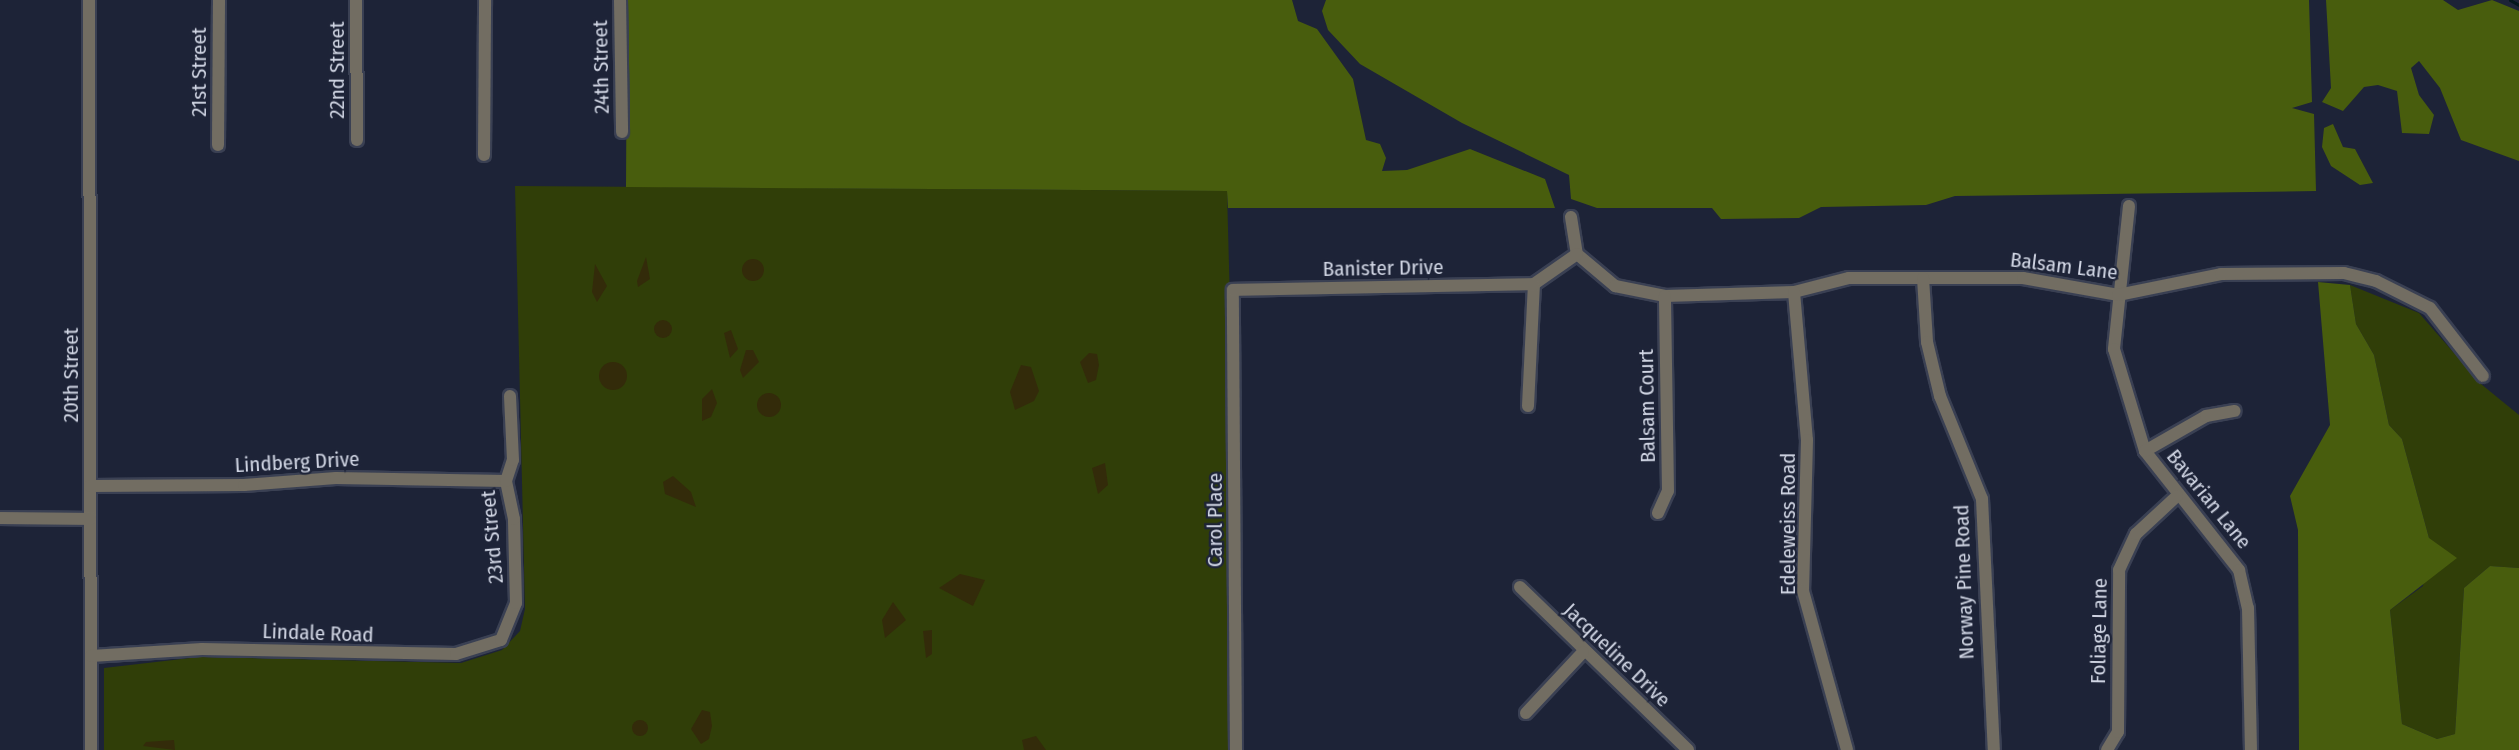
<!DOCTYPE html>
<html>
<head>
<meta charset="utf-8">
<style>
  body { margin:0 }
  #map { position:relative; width:2519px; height:750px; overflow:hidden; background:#1d2337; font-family:"Fira Sans Condensed",sans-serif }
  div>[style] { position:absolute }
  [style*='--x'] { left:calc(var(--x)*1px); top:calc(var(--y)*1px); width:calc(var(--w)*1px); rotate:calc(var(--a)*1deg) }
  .green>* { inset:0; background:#303e08 }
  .forest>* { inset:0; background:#485d0d }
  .sand>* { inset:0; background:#332b0a }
  .round { border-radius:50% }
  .stream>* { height:3px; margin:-1.5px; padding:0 1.5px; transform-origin:1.5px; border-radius:1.5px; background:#05171b }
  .roads { filter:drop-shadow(2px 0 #3a4053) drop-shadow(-2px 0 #3a4053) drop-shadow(0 2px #3a4053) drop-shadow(0 -2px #3a4053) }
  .minor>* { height:12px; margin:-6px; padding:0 6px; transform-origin:6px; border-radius:6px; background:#726d62 }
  span { translate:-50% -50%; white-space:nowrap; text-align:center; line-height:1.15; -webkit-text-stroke:4.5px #1d2337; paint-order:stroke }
  .street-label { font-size:21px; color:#d2d7e5 }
</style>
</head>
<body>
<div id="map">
  <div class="green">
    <i style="clip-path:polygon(515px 186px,1227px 191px,1242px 750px,104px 750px,104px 668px,199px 657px,461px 663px,502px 650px,520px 631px,525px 609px)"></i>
    <i style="clip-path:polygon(2350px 285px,2419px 313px,2481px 384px,2519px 415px,2519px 568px,2490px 566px,2464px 588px,2455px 734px,2437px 739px,2402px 724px,2390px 610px,2423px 586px,2429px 538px,2402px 439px,2389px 425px,2374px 355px,2356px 324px)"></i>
  </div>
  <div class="forest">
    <i style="clip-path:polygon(627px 0,1292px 0,1298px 21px,1317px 29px,1353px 79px,1366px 140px,1380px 144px,1386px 158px,1382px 171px,1407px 170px,1470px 149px,1545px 179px,1555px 208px,1228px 208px,1227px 191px,626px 187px)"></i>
    <i style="clip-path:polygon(1326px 0,2309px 0,2312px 102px,2292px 108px,2314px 114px,2316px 191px,1955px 196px,1926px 205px,1821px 207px,1799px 218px,1721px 219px,1712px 208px,1597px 208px,1571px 199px,1569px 175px,1462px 123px,1360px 64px,1328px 30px,1322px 11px)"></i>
    <i style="clip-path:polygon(2326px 0,2443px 0,2458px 10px,2492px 0,2519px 11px,2519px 161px,2461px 140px,2440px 88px,2419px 61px,2411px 68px,2419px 95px,2434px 115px,2429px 134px,2402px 133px,2397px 91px,2378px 85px,2364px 87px,2343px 111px,2322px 102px,2331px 88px)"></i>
    <i style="clip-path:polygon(2333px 124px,2343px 147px,2355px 149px,2373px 183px,2360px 185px,2331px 166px,2322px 147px,2324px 128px)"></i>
    <i style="clip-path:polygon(2318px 282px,2350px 285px,2356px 324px,2374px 355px,2389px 425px,2402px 439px,2429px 538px,2457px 558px,2390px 610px,2402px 724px,2437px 739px,2455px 734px,2464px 588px,2490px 566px,2519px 568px,2519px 750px,2299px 750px,2298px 530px,2290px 496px,2330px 425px)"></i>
  </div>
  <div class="sand">
    <i style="clip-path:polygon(646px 257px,650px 279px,638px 287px,637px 281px)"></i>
    <i class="round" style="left:742px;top:259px;width:22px;height:22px"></i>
    <i style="clip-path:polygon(595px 264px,607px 286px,597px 302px,592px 292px)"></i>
    <i class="round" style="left:654px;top:320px;width:18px;height:18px"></i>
    <i style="clip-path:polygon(731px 330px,738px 349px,730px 358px,724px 333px)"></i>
    <i style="clip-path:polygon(746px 350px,753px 350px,759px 362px,743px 378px,740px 370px)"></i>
    <i style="clip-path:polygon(1089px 353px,1097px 354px,1099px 365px,1096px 380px,1088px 383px,1080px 362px)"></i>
    <i class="round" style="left:599px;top:362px;width:28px;height:28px"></i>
    <i style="clip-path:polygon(1021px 365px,1031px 367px,1039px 391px,1034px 401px,1015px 410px,1010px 392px)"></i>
    <i style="clip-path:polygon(712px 389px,717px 403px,711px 417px,702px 421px,702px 399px)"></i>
    <i class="round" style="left:757px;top:393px;width:24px;height:24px"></i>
    <i style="clip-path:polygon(1105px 463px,1108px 485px,1098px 494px,1092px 468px)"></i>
    <i style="clip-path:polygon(673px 476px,691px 492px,696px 507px,665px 494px,663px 482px)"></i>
    <i style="clip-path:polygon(960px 574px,985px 580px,973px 606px,939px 588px)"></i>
    <i style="clip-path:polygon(893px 602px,906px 620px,885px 638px,882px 620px)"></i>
    <i style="clip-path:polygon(932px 630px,932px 654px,926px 658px,923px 631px)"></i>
    <i style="clip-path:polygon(702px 710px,710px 712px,712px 726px,709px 739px,701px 744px,691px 729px)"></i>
    <i class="round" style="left:632px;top:720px;width:16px;height:16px"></i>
    <i style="clip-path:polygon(1036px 736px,1046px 750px,1024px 750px,1022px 740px)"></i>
    <i style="clip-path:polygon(174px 740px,175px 750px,143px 746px,146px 742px)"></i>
  </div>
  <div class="stream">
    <i style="--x:2510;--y:0;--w:10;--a:29"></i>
  </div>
  <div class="roads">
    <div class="minor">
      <i style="--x:89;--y:0;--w:750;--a:89.85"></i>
      <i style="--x:356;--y:0;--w:140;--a:89.6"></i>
      <i style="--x:620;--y:0;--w:132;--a:89.1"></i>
      <i style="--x:218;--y:145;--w:145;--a:-89.6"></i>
      <i style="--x:484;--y:155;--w:155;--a:-89.6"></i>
      <i style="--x:2129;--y:206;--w:144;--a:96"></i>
      <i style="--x:2114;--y:349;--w:107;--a:73.1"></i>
      <i style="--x:2145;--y:451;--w:152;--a:51.7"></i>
      <i style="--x:2239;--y:570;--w:39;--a:77"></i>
      <i style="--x:2248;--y:608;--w:142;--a:88.8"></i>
      <i style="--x:1571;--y:217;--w:37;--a:81"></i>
      <i style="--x:1577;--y:254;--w:50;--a:40.1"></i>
      <i style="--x:1615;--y:286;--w:51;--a:11.3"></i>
      <i style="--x:1665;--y:296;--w:129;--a:-1.8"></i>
      <i style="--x:1794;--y:292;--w:57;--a:-14.3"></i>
      <i style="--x:1849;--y:278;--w:174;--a:0"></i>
      <i style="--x:2023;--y:278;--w:97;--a:10.1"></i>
      <i style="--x:2118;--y:295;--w:105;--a:-11.5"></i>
      <i style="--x:2221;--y:274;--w:123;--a:-0.5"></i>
      <i style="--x:2344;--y:273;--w:33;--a:14"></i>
      <i style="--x:2376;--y:281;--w:60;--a:26.6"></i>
      <i style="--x:2430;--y:308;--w:86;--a:52.1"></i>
      <i style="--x:1923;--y:278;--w:64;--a:86.4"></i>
      <i style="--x:1927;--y:342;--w:56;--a:76.5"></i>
      <i style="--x:1940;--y:396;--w:111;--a:67.8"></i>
      <i style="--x:1982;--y:499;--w:251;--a:87.3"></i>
      <i style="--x:1794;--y:292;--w:149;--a:85"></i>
      <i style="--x:1807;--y:440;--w:151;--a:91.5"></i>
      <i style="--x:1803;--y:591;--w:165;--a:74.5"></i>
      <i style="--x:1528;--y:406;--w:122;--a:-87.2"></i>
      <i style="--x:1534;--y:284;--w:52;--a:-34.9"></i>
      <i style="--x:2145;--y:451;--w:70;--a:-29.8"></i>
      <i style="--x:2206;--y:416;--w:29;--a:-10"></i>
      <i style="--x:90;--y:486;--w:154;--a:-0.4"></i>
      <i style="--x:244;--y:485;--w:92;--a:-4.4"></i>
      <i style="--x:336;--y:478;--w:170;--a:1"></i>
      <i style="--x:1658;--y:513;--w:24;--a:-66"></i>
      <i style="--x:1668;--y:491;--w:195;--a:-90.9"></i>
      <i style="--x:0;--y:518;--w:90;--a:0.6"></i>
      <i style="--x:1520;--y:587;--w:234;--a:44.1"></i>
      <i style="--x:91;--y:656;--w:111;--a:-3.6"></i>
      <i style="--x:202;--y:649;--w:254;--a:1.1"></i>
      <i style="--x:456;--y:654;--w:47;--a:-17.3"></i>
      <i style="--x:501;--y:640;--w:40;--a:-68"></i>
      <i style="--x:516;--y:603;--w:84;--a:-91.4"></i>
      <i style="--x:514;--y:519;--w:39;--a:-102"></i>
      <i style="--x:506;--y:481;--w:22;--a:-72"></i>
      <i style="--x:513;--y:460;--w:64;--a:-92.7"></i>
      <i style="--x:1526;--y:713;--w:83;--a:-46.9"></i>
      <i style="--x:1236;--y:750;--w:460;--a:-90.4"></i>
      <i style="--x:1233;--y:290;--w:301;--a:-1.1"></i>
      <i style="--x:2107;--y:750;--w:21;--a:-59"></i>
      <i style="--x:2118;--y:732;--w:162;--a:-89.6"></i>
      <i style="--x:2119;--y:570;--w:40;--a:-65"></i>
      <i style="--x:2136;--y:534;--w:56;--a:-42.8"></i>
    </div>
  </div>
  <div class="street-label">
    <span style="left:601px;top:67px;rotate:-91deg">24th Street</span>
    <span style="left:337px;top:70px;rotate:-90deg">22nd Street</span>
    <span style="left:199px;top:72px;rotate:-90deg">21st Street</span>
    <span style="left:2064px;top:266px;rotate:7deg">Balsam Lane</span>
    <span style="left:1383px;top:268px;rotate:-1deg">Banister Drive</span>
    <span style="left:71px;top:375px;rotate:-90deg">20th Street</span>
    <span style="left:1647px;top:406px;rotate:-91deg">Balsam Court</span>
    <span style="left:297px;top:462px;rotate:-3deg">Lindberg Drive</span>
    <span style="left:2209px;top:499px;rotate:51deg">Bavarian Lane</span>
    <span style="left:1215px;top:520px;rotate:-90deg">Carol Place</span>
    <span style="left:1788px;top:524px;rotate:-90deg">Edeleweiss Road</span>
    <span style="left:492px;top:537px;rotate:-95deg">23rd Street</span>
    <span style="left:1964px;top:582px;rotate:-92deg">Norway Pine Road</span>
    <span style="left:2099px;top:631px;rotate:-89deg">Foliage Lane</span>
    <span style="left:318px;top:633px;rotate:2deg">Lindale Road</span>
    <span style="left:1617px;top:655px;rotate:44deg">Jacqueline Drive</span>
  </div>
</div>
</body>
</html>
